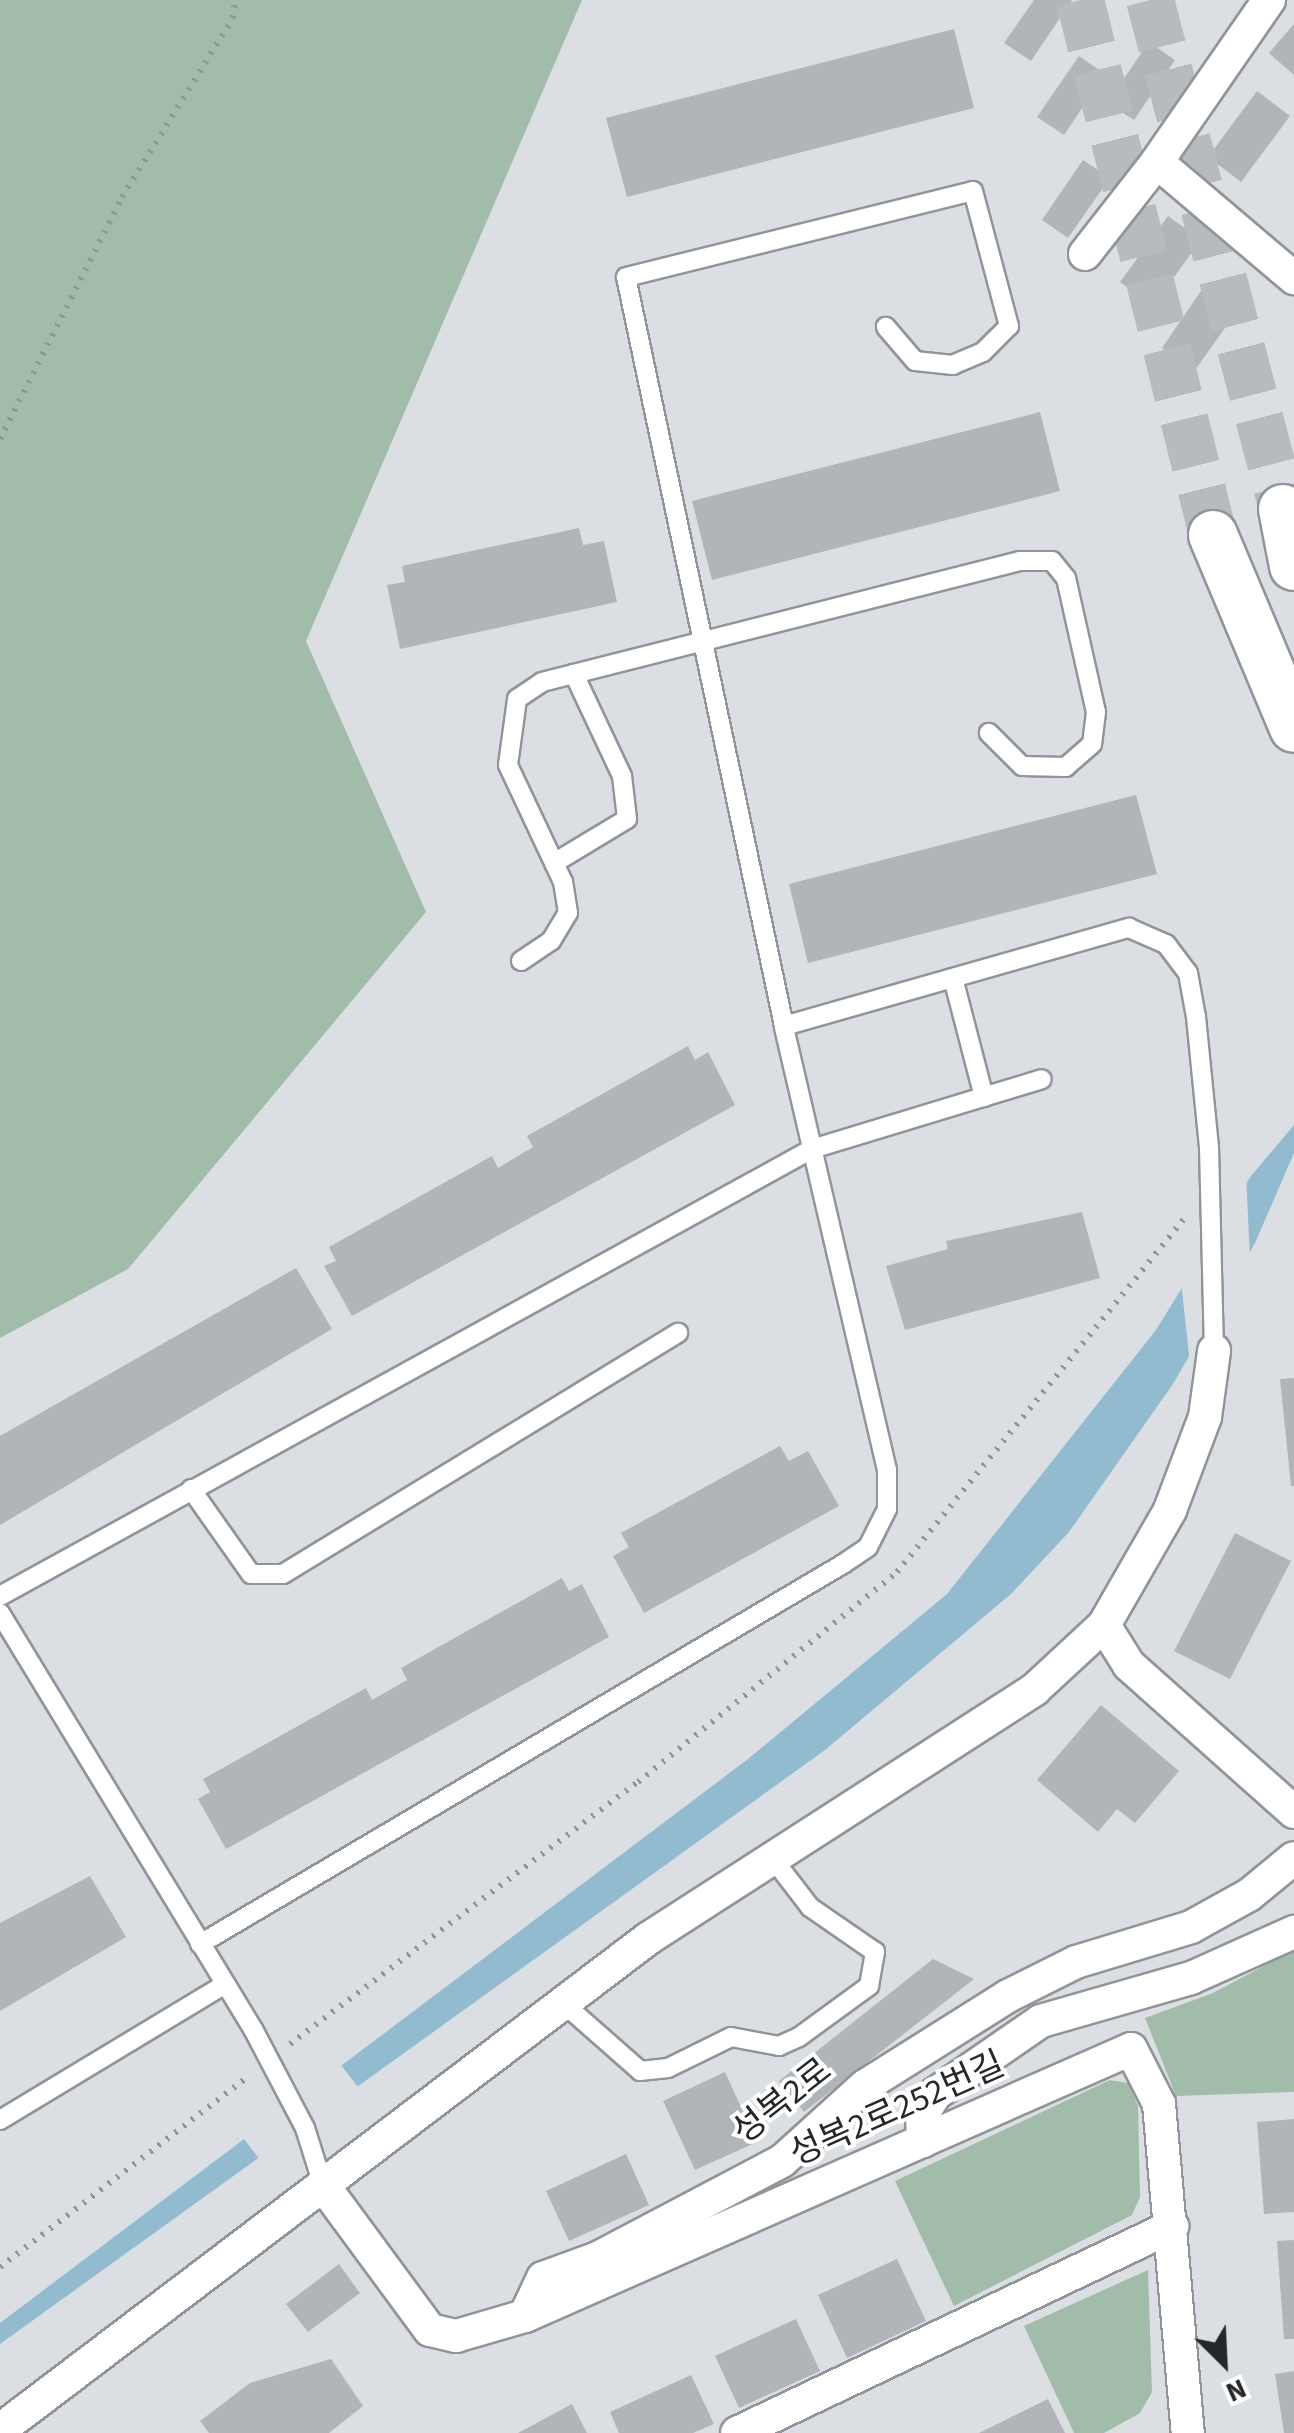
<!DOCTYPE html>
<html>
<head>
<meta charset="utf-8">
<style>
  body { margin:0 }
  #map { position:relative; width:1294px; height:2433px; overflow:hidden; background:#dbdfe4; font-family:"Source Sans 3","Noto Sans KR",sans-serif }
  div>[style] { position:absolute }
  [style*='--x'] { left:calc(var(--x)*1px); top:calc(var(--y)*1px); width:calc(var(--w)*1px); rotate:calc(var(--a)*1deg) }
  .green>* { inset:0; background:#a1bca8 }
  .water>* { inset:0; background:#93bbcf }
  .pier>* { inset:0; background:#dbdfe4 }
  .building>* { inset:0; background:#b1b4b9 }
  .secondary-tunnel>* { height:48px; margin-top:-24px; transform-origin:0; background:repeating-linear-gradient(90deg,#b7babf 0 48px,transparent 0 72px) }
  .path>* { height:6px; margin-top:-3px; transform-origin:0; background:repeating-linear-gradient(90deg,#919498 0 2.5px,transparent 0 10.5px) }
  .roads { filter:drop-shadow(2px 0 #919499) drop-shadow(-2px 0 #919499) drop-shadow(0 2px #919499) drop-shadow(0 -2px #919499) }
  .lane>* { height:18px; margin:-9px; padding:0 9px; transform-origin:9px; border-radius:9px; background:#fff }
  .street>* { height:32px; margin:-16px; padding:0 16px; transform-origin:16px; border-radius:16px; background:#fff }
  .secondary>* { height:48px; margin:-24px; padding:0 24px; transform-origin:24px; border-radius:24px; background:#fff }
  span { translate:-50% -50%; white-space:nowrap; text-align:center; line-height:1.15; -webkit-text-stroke:8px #fff; paint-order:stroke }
  .street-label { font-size:35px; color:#262729 }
  .north { position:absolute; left:1174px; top:2313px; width:100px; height:100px; -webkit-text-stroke:8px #fff; paint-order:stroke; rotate:156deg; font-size:28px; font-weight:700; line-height:40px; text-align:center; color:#262729 }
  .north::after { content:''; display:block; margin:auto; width:35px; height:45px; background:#262729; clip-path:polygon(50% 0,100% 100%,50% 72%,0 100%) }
</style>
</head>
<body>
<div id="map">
  <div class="green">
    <i style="clip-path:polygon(0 0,582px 0,306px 641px,426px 912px,128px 1269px,0 1338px)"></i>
    <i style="clip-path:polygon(1294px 1950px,1294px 2092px,1176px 2096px,1145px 2018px,1213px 1993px)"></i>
    <i style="clip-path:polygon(1110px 2080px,1128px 2083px,1138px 2106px,1140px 2197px,1132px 2215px,954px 2306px,895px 2181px)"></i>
    <i style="clip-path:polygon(1148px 2270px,1152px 2392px,1140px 2413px,1104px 2433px,1074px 2433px,1024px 2326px)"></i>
  </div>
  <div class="water">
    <i style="clip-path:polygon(1294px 1125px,1294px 1153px,1255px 1243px,1173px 1384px,1069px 1532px,1011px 1594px,825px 1750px,0 2344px,0 2323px,748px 1759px,947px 1594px,1156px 1330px,1251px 1176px)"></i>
  </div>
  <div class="pier">
    <i style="clip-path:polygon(1246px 1174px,1250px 1261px,1190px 1364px,1181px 1281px)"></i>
    <i style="clip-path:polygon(340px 2064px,359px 2088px,260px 2160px,241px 2135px)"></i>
  </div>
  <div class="building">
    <i style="clip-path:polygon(1034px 0,1072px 0,1031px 61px,1004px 43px)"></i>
    <i style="clip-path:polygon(1294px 24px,1294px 75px,1269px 53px)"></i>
    <i style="clip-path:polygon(954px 29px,974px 108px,627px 197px,606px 118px)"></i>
    <i style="clip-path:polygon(1149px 42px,1175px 60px,1134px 120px,1107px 103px)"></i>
    <i style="clip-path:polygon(1079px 56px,1105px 74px,1064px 135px,1037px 117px)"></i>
    <i style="clip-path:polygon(1257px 91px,1290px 116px,1241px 182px,1208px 157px)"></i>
    <i style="clip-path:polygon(1083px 160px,1110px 178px,1068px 238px,1042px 220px)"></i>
    <i style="clip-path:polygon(1168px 216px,1201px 240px,1153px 306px,1120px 282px)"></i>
    <i style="clip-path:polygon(1201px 291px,1235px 314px,1195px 370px,1162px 348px)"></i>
    <i style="clip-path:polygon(1040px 412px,1060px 491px,712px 580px,692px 501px)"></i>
    <i style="clip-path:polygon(579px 528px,583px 545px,604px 541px,617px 602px,400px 649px,387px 585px,405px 582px,402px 566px)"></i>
    <i style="clip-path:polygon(1136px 795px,1157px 874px,808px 963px,789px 884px)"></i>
    <i style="clip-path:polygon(688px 1046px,695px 1060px,708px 1052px,735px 1105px,352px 1316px,324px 1266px,336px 1261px,329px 1247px,492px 1156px,498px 1168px,533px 1147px,527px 1136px)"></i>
    <i style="clip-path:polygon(1082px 1212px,1100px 1278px,905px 1330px,886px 1266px,948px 1249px,946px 1241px)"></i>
    <i style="clip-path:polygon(296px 1268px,332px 1329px,0 1525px,0 1436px)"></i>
    <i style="clip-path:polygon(1294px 1378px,1294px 1486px,1291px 1486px,1280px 1379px)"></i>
    <i style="clip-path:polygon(780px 1446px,789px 1461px,808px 1451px,839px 1506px,644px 1613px,613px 1556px,629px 1547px,621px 1533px)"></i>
    <i style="clip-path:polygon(1235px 1533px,1291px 1561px,1230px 1679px,1174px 1651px)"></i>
    <i style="clip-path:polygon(562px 1578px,569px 1591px,582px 1584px,609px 1637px,226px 1849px,198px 1799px,210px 1792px,203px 1779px,366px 1688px,372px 1700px,407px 1680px,401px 1668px)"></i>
    <i style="clip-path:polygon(1101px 1705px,1179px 1771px,1135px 1823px,1117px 1809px,1098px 1832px,1037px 1780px)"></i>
    <i style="clip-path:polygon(90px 1876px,126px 1937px,0 2011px,0 1923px)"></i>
    <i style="clip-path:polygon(933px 1959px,974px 1979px,804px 2112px,779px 2081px)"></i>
    <i style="clip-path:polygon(725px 2072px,757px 2142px,695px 2170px,663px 2101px)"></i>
    <i style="clip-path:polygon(1294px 2119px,1294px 2212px,1264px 2214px,1257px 2122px)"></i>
    <i style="clip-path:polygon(626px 2154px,649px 2205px,569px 2241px,546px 2191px)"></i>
    <i style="clip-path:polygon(1294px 2240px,1294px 2339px,1284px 2339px,1277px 2241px)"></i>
    <i style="clip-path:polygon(897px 2259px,926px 2321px,847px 2358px,818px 2295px)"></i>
    <i style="clip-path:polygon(339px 2264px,360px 2293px,308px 2332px,286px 2304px)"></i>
    <i style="clip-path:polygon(796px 2319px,820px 2371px,739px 2408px,715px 2356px)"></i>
    <i style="clip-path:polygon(331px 2359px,363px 2406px,329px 2433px,209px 2433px,200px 2421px,250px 2383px)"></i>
    <i style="clip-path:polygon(1294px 2371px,1294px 2433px,1284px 2433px,1275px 2374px)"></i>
    <i style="clip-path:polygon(691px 2375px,714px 2424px,693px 2433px,619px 2433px,610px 2412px)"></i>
    <i style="clip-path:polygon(1048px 2399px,1065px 2433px,979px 2433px)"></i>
    <i style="clip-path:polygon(572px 2404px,587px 2433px,518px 2433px)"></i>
  </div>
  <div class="secondary-tunnel">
    <i style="--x:1080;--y:0;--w:551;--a:76.04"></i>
    <i style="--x:1150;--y:0;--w:526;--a:75.36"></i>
  </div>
  <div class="path">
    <i style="--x:0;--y:439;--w:271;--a:-63.2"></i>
    <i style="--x:122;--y:197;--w:211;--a:-58.2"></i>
    <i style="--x:233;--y:18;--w:18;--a:-84"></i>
    <i style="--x:290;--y:2044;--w:436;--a:-37"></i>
    <i style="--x:638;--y:1782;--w:333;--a:-39"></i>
    <i style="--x:897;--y:1572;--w:454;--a:-50.9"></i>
    <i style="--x:0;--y:2267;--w:314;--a:-37.5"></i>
  </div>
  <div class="roads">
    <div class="lane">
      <i style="--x:554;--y:863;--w:85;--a:-31.1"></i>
      <i style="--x:627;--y:819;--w:43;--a:-96.6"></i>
      <i style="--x:622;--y:776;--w:113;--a:-115.2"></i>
      <i style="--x:521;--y:961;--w:36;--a:-34"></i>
      <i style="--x:551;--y:941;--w:33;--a:-59"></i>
      <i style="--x:568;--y:913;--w:31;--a:-99"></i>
      <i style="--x:563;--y:882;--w:129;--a:-115.2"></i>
      <i style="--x:508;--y:765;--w:67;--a:-82.2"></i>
      <i style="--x:517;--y:699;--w:30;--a:-34"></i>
      <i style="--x:542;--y:682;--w:492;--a:-14.2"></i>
      <i style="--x:1019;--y:561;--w:33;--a:0"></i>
      <i style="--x:1052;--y:561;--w:22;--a:51"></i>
      <i style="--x:1066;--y:578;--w:137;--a:77.4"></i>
      <i style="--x:1096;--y:712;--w:32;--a:97"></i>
      <i style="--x:1092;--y:744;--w:35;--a:139"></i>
      <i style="--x:1066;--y:767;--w:44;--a:-178.7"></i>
      <i style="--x:1022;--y:766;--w:47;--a:-135"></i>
      <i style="--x:953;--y:978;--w:123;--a:75.4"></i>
      <i style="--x:784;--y:1026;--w:359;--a:-15.9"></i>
      <i style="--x:1129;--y:928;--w:40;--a:23.4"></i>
      <i style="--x:1166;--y:944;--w:36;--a:53"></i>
      <i style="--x:1188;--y:973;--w:45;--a:79.7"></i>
      <i style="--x:1196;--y:1017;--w:131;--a:84.3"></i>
      <i style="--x:1209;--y:1147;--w:204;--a:88.6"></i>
      <i style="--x:191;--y:1489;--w:104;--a:54.8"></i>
      <i style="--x:251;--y:1574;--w:32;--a:0"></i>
      <i style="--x:283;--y:1574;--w:463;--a:-31.4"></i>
      <i style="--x:0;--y:1596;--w:927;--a:-28.83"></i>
      <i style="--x:812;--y:1149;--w:240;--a:-16.9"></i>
      <i style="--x:0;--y:1613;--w:487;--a:58.7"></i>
      <i style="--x:253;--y:2029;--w:112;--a:62.3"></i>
      <i style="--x:305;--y:2128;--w:60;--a:72.5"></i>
      <i style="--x:200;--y:1944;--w:747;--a:-30.58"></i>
      <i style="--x:843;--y:1564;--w:30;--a:-34"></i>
      <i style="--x:868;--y:1547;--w:42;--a:-63.4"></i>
      <i style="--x:887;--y:1509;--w:39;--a:-90"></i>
      <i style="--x:887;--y:1470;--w:456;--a:-103.1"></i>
      <i style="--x:784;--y:1026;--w:765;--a:-101.91"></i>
      <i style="--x:626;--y:277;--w:357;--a:-13.9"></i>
      <i style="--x:973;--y:191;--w:140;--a:75.1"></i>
      <i style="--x:1009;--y:326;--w:37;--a:135"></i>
      <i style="--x:983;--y:352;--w:33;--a:157"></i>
      <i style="--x:953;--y:365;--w:38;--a:-174"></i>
      <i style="--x:915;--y:361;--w:45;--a:-130.5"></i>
      <i style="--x:563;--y:2003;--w:103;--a:41.4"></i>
      <i style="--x:640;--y:2071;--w:28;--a:-6"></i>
      <i style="--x:668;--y:2068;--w:70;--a:-26.2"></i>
      <i style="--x:731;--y:2037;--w:49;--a:10.6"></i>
      <i style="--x:779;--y:2046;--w:22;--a:-24"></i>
      <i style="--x:799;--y:2037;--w:87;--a:-36.1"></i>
      <i style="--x:869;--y:1986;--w:35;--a:-80"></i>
      <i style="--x:875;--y:1952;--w:79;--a:-145.3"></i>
      <i style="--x:810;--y:1907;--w:66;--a:-127.6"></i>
      <i style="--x:0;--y:2120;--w:262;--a:-31.1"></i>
    </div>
    <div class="street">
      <i style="--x:1269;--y:0;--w:197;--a:124.7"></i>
      <i style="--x:1157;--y:162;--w:180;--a:40.3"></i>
      <i style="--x:1085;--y:254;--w:117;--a:-52"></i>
      <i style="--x:1104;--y:1625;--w:47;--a:58"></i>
      <i style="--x:1129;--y:1665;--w:221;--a:41.7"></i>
      <i style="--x:923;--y:2141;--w:26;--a:-92"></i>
      <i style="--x:922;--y:2115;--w:25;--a:-58"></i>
      <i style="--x:935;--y:2094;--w:129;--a:-34.6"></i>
      <i style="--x:1041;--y:2021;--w:156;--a:-16"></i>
      <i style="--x:1191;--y:1978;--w:113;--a:-24.1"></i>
      <i style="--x:323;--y:2185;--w:180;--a:53.6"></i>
      <i style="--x:430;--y:2330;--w:27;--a:13"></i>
      <i style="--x:456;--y:2336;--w:72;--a:-16.2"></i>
      <i style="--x:525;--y:2316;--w:662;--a:-23.78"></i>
      <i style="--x:1131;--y:2049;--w:62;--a:63"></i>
      <i style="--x:1159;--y:2104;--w:330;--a:85"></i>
      <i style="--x:525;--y:2316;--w:42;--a:-64.7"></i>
      <i style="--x:543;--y:2278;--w:59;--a:-20"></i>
      <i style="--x:598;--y:2258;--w:208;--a:-27.8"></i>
      <i style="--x:782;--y:2161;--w:112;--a:-42.1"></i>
      <i style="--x:865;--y:2086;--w:169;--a:-32.2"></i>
      <i style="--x:1008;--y:1996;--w:76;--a:-26.6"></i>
      <i style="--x:1076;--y:1962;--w:120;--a:-16.9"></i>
      <i style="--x:1191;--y:1927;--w:66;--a:-28.9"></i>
      <i style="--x:1249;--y:1895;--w:58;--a:-39.4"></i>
      <i style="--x:0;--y:2430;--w:814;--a:-37.17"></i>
      <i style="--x:649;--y:1938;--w:459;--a:-32.8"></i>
      <i style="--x:1035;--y:1689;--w:94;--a:-42.8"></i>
      <i style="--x:1104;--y:1625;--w:133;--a:-60.1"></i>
      <i style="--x:1170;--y:1510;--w:99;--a:-69.4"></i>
      <i style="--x:1205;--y:1417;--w:67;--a:-82.2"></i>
      <i style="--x:737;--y:2433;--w:482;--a:-25.4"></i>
    </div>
    <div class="secondary">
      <i style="--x:1283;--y:509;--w:58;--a:79.1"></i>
      <i style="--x:1213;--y:535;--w:209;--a:67.2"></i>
    </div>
  </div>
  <div class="street-label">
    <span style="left:782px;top:2101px;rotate:-38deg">성복2로</span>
    <span style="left:897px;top:2109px;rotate:-24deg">성복2로252번길</span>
  </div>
  <div class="north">N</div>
</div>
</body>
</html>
